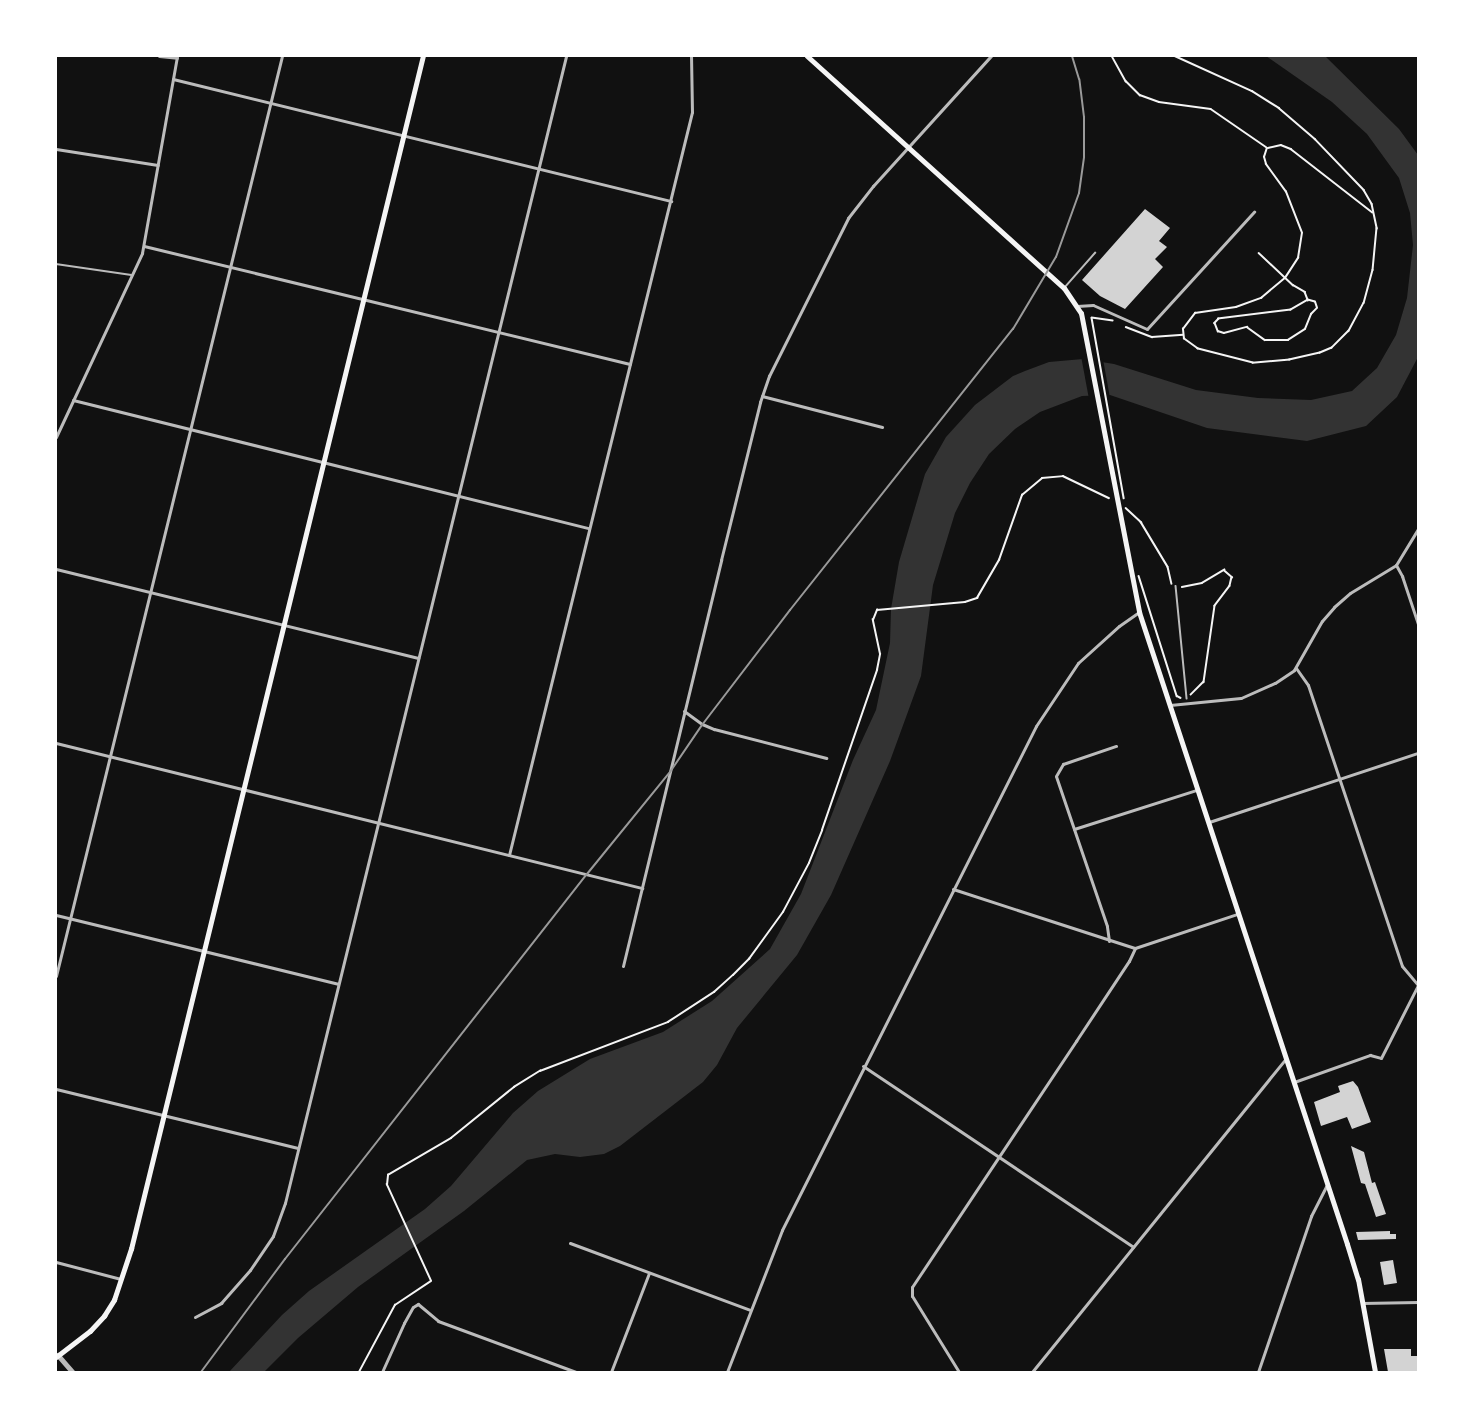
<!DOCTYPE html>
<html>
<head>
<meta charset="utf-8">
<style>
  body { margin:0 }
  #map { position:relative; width:1474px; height:1428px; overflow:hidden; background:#111; font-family:"Nunito Sans",sans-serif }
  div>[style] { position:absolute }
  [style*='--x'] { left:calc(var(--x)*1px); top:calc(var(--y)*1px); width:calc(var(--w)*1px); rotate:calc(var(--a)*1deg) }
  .water>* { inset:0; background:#333 }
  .pier>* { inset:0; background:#111 }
  .building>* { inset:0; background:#d3d3d3 }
  .path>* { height:1.5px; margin:-0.75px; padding:0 0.75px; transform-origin:0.75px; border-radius:0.75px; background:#f5f5f5 }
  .service>* { height:1.5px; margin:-0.75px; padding:0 0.75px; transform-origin:0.75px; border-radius:0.75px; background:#bcbcbc }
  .minor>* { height:3px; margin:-1.5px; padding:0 1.5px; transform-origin:1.5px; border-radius:1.5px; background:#bcbcbc }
  .tertiary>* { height:4.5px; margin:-2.25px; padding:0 2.25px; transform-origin:2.25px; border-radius:2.25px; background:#bcbcbc }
  .secondary>* { height:4.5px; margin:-2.25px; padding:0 2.25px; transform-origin:2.25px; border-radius:2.25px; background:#f5f5f5 }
  .primary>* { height:5px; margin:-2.5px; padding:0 2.5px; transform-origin:2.5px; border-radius:2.5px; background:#f5f5f5 }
  .rail>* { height:2px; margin:-1px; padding:0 1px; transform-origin:1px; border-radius:1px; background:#9a9a9a }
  span { translate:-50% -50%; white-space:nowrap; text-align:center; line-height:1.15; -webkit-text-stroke:5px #fff; paint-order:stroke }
  .frame { position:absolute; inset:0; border:57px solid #fff; pointer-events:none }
</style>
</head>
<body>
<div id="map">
  <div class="water">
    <i style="clip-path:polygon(1266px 56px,1325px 56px,1399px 129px,1418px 155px,1418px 357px,1397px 397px,1366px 426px,1307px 441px,1207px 428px,1110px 395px,1082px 396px,1040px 412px,1015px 429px,989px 454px,970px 483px,955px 513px,933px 585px,921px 676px,890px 761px,831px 895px,797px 955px,737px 1028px,717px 1065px,703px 1082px,620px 1146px,604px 1154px,580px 1157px,555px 1154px,527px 1160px,464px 1211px,358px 1287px,298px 1338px,264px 1372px,229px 1372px,282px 1315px,309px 1291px,425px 1209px,451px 1186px,513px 1113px,538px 1091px,590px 1059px,663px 1032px,712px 1001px,770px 949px,801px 894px,853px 760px,876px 710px,890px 643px,891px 609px,899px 562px,925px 474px,946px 437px,975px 405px,1013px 376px,1025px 371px,1049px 362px,1083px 359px,1114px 364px,1196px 390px,1258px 398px,1311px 400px,1352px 391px,1377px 368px,1396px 335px,1407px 298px,1413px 245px,1410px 213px,1399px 178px,1367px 134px,1332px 102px)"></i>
  </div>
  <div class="pier">
    <i style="clip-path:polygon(1081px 356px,1103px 359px,1110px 398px,1089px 399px)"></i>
  </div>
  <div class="building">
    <i style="clip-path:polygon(1145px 209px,1170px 228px,1159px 241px,1167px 247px,1155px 259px,1163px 267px,1125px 309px,1100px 296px,1082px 280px)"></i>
    <i style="clip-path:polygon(1353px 1081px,1358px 1087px,1371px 1122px,1352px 1129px,1347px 1117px,1321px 1126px,1314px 1102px,1340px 1092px,1338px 1086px)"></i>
    <i style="clip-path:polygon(1351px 1146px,1364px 1152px,1372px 1183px,1375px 1182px,1386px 1214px,1376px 1217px,1365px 1184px,1361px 1183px)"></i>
    <i style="clip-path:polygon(1390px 1231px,1390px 1234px,1396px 1234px,1396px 1239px,1358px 1240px,1356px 1232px)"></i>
    <i style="clip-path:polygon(1393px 1260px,1397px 1283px,1384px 1285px,1380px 1262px)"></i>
    <i style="clip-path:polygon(1384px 1349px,1411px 1349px,1411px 1356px,1418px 1356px,1418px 1372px,1388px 1372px)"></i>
  </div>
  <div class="path">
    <i style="--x:1112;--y:56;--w:29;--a:61"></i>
    <i style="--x:1126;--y:81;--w:20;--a:45"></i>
    <i style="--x:1140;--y:95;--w:20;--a:20"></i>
    <i style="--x:1159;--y:102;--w:52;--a:7.7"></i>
    <i style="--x:1211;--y:109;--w:67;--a:34.6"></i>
    <i style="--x:1175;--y:56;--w:85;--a:24.4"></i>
    <i style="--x:1252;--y:91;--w:32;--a:32"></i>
    <i style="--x:1279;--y:108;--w:48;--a:40.7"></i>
    <i style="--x:1315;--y:139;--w:71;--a:46.1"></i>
    <i style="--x:1364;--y:190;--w:16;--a:60"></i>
    <i style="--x:1372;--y:204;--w:25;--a:78"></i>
    <i style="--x:1377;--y:228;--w:42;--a:95.4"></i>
    <i style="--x:1373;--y:270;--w:34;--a:105"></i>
    <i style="--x:1364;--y:303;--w:32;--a:118"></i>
    <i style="--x:1349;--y:331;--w:24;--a:135"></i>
    <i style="--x:1332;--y:348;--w:13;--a:157"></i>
    <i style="--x:1320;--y:353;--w:31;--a:167"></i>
    <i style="--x:1290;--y:360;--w:37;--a:175"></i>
    <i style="--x:1253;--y:363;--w:57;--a:-165.7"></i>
    <i style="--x:1198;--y:349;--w:17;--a:-144"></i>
    <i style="--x:1184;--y:339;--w:10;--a:-96"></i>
    <i style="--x:1183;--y:329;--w:20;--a:-53"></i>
    <i style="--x:1195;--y:313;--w:41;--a:-8.3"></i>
    <i style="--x:1236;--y:307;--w:27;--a:-20"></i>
    <i style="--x:1261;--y:298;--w:31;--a:-40"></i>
    <i style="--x:1285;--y:278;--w:24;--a:-57"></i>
    <i style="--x:1298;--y:258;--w:25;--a:-81"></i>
    <i style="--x:1302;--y:233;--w:44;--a:-111.3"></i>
    <i style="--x:1286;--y:192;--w:34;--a:-126"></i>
    <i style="--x:1266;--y:164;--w:7;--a:-106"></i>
    <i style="--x:1264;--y:157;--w:9;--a:-72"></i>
    <i style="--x:1268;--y:148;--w:13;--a:-13"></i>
    <i style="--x:1281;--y:145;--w:11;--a:22"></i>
    <i style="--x:1291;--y:149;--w:103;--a:37.9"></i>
    <i style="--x:1259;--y:253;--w:47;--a:43.3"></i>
    <i style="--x:1293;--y:285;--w:14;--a:30"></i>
    <i style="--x:1305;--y:292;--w:9;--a:69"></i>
    <i style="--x:1308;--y:300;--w:20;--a:150"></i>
    <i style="--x:1291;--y:310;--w:73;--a:172.9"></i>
    <i style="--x:1219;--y:319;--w:6;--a:135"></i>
    <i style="--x:1215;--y:323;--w:9;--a:69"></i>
    <i style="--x:1218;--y:331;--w:6;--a:18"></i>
    <i style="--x:1224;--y:333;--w:24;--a:-15"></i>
    <i style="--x:1247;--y:327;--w:22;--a:36"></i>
    <i style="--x:1265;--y:340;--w:23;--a:0"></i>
    <i style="--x:1288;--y:340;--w:20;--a:-33"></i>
    <i style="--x:1305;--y:329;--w:16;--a:-68"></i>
    <i style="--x:1311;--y:314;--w:8;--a:-45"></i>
    <i style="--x:1317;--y:308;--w:6;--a:-108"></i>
    <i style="--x:1315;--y:302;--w:7;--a:-164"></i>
    <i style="--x:1113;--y:321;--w:21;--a:-172"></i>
    <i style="--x:1092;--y:318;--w:183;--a:79.9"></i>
    <i style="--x:1126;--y:327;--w:28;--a:21"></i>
    <i style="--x:1152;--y:337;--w:31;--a:-4"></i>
    <i style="--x:1126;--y:508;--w:21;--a:43"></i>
    <i style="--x:1141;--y:522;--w:52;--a:59"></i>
    <i style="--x:1168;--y:567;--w:17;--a:77"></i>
    <i style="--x:1139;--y:576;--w:126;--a:72.4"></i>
    <i style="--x:1177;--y:696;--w:4;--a:27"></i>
    <i style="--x:1182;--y:587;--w:20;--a:-11"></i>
    <i style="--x:1202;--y:583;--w:26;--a:-31"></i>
    <i style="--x:1224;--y:570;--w:11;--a:41"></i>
    <i style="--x:1232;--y:577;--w:9;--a:103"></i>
    <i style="--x:1230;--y:586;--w:25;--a:127"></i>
    <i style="--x:1215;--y:606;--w:77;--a:98.2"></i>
    <i style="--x:1204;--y:682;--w:18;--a:135"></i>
    <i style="--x:359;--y:1372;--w:76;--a:-61.8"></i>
    <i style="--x:395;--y:1305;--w:43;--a:-33.7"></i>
    <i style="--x:431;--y:1281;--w:106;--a:-114.6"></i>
    <i style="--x:387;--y:1185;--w:10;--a:-84"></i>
    <i style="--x:388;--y:1175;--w:73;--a:-30.4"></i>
    <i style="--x:451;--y:1138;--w:81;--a:-39"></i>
    <i style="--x:514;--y:1087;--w:31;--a:-32"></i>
    <i style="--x:540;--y:1071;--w:137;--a:-20.9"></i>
    <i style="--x:668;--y:1022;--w:55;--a:-33.1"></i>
    <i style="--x:714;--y:992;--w:25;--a:-42"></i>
    <i style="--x:733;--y:975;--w:23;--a:-45"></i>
    <i style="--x:749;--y:959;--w:58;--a:-54.1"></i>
    <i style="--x:783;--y:912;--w:55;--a:-62"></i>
    <i style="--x:809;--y:863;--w:35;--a:-68"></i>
    <i style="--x:822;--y:830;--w:169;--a:-71"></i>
    <i style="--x:877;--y:670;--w:16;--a:-79"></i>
    <i style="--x:880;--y:654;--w:35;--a:-102"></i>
    <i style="--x:873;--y:620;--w:11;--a:-68"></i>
    <i style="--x:877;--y:610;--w:88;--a:-5.2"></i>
    <i style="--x:965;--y:602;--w:13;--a:-18"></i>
    <i style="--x:977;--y:598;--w:44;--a:-59.9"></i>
    <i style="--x:999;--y:560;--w:69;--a:-70.5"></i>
    <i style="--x:1022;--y:495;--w:26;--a:-40"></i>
    <i style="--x:1042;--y:478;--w:21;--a:-5"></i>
    <i style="--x:1063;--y:476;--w:51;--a:25.6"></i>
  </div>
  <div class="service">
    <i style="--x:56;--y:264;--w:76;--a:8.3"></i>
    <i style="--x:1066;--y:286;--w:44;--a:-48.7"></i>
    <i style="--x:1176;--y:586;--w:113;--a:84.4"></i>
  </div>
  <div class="minor">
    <i style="--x:159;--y:56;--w:18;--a:6"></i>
    <i style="--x:173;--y:79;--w:513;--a:13.77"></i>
    <i style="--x:56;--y:149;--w:103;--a:8.9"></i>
    <i style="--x:144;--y:246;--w:500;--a:13.65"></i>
    <i style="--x:1077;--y:306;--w:16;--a:-4"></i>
    <i style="--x:1093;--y:305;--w:59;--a:24"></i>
    <i style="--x:1147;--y:329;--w:159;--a:-47.6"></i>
    <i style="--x:762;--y:396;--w:124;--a:14.5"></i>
    <i style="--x:73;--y:400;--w:531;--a:13.96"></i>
    <i style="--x:56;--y:437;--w:203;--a:-64.9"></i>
    <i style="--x:142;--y:253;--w:200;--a:-79.9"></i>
    <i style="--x:1396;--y:565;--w:13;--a:61"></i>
    <i style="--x:1402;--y:576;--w:51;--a:71.6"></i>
    <i style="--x:56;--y:569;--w:373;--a:13.8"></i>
    <i style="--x:1296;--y:668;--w:21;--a:55"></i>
    <i style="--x:1308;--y:685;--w:296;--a:71.5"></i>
    <i style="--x:1402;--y:966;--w:25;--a:50"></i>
    <i style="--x:1170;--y:705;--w:71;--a:-5.6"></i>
    <i style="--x:1241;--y:698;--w:37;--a:-24"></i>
    <i style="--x:1275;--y:683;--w:23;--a:-34"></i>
    <i style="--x:1294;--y:670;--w:56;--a:-60.3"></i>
    <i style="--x:1322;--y:621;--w:18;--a:-49"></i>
    <i style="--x:1334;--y:607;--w:21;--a:-41"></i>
    <i style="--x:1350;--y:593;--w:54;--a:-31.3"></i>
    <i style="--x:1396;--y:565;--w:42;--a:-58.6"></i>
    <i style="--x:684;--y:711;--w:22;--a:36"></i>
    <i style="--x:702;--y:724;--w:13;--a:23"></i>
    <i style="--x:714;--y:729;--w:116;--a:14.5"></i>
    <i style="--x:56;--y:743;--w:604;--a:13.9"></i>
    <i style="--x:1209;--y:822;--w:220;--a:-18.3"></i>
    <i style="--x:1074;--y:829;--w:128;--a:-17.7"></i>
    <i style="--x:509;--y:855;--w:765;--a:-76.16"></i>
    <i style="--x:692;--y:112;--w:56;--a:-91"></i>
    <i style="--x:953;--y:889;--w:191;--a:18"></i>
    <i style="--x:1135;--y:948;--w:108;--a:-18.4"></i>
    <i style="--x:56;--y:915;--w:290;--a:13.7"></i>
    <i style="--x:1109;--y:941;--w:15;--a:-98"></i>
    <i style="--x:1107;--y:926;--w:158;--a:-108.8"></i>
    <i style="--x:1056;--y:776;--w:14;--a:-60"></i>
    <i style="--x:1063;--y:764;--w:56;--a:-18.8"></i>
    <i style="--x:623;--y:966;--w:418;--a:-76.4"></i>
    <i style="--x:721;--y:560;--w:163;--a:-76.1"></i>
    <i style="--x:760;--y:402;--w:28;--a:-71"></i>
    <i style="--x:769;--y:376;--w:177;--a:-63.4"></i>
    <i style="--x:848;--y:218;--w:41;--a:-52"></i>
    <i style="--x:873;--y:186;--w:176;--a:-47.8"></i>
    <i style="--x:56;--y:976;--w:947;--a:-76.2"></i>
    <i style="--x:863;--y:1066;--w:325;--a:33.8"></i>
    <i style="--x:1294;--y:1082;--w:81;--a:-19.6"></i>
    <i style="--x:1370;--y:1055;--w:11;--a:15"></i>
    <i style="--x:1381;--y:1058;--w:82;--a:-63.1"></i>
    <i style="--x:56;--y:1089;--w:249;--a:13.7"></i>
    <i style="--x:570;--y:1243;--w:192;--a:20.4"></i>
    <i style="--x:56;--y:1262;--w:67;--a:14.7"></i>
    <i style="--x:1362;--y:1303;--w:56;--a:-1"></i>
    <i style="--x:195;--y:1317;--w:30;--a:-28"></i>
    <i style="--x:221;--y:1303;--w:44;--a:-48.7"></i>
    <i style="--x:250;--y:1270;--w:41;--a:-55.9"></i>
    <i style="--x:273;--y:1236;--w:35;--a:-70"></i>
    <i style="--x:285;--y:1203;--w:1181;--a:-76.23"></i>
    <i style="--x:382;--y:1372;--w:54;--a:-65.8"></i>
    <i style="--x:404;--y:1323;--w:18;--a:-61"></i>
    <i style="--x:413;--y:1307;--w:6;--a:-31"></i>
    <i style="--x:418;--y:1304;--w:26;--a:40"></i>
    <i style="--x:438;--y:1321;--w:147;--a:20.3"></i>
    <i style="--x:611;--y:1372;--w:106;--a:-69"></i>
    <i style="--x:727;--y:1372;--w:152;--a:-68.8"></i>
    <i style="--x:782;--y:1230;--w:564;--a:-63.25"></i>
    <i style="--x:1036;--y:726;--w:76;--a:-56.3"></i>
    <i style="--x:1078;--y:663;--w:55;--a:-42.1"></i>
    <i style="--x:1119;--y:626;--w:24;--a:-35"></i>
    <i style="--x:959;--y:1372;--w:89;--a:-121.7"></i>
    <i style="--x:912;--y:1296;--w:9;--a:-90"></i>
    <i style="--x:912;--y:1287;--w:296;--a:-56.3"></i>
    <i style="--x:1076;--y:1041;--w:96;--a:-56.5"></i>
    <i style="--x:1129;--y:961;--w:14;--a:-65"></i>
    <i style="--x:1032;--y:1372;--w:402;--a:-51"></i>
    <i style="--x:1258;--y:1372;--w:165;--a:-71.2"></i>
    <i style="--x:1311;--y:1216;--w:34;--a:-63"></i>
  </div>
  <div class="tertiary">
    <i style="--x:58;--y:1355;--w:23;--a:49"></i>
  </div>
  <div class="secondary">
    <i style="--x:56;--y:1357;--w:43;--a:-37.4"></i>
    <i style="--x:90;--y:1331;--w:21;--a:-47"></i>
    <i style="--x:104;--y:1316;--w:19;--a:-58"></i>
    <i style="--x:114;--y:1300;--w:54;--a:-71.6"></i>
    <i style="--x:131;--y:1249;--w:1228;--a:-76.25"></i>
  </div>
  <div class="primary">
    <i style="--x:807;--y:56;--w:346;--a:42.1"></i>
    <i style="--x:1064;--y:288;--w:30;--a:56"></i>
    <i style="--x:1081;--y:313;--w:305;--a:79"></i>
    <i style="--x:1139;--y:612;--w:665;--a:71.78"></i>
    <i style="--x:1347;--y:1244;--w:37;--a:73"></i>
    <i style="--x:1358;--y:1279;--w:95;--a:79.6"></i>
  </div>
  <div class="rail">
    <i style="--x:201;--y:1372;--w:141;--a:-53.4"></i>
    <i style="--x:285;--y:1259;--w:489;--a:-51.9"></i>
    <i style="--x:587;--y:874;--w:132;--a:-50.9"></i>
    <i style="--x:670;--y:772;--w:57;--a:-55.8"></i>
    <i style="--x:702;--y:725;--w:145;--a:-52.6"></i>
    <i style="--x:790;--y:610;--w:359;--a:-51.6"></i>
    <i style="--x:1013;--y:329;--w:84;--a:-59.2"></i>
    <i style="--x:1056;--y:257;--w:68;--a:-70.2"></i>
    <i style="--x:1079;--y:193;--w:36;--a:-82"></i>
    <i style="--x:1084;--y:157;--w:40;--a:-90"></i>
    <i style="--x:1084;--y:117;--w:38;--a:-97"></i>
    <i style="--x:1079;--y:79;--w:24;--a:-107"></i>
  </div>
  <div class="frame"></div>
</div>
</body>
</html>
